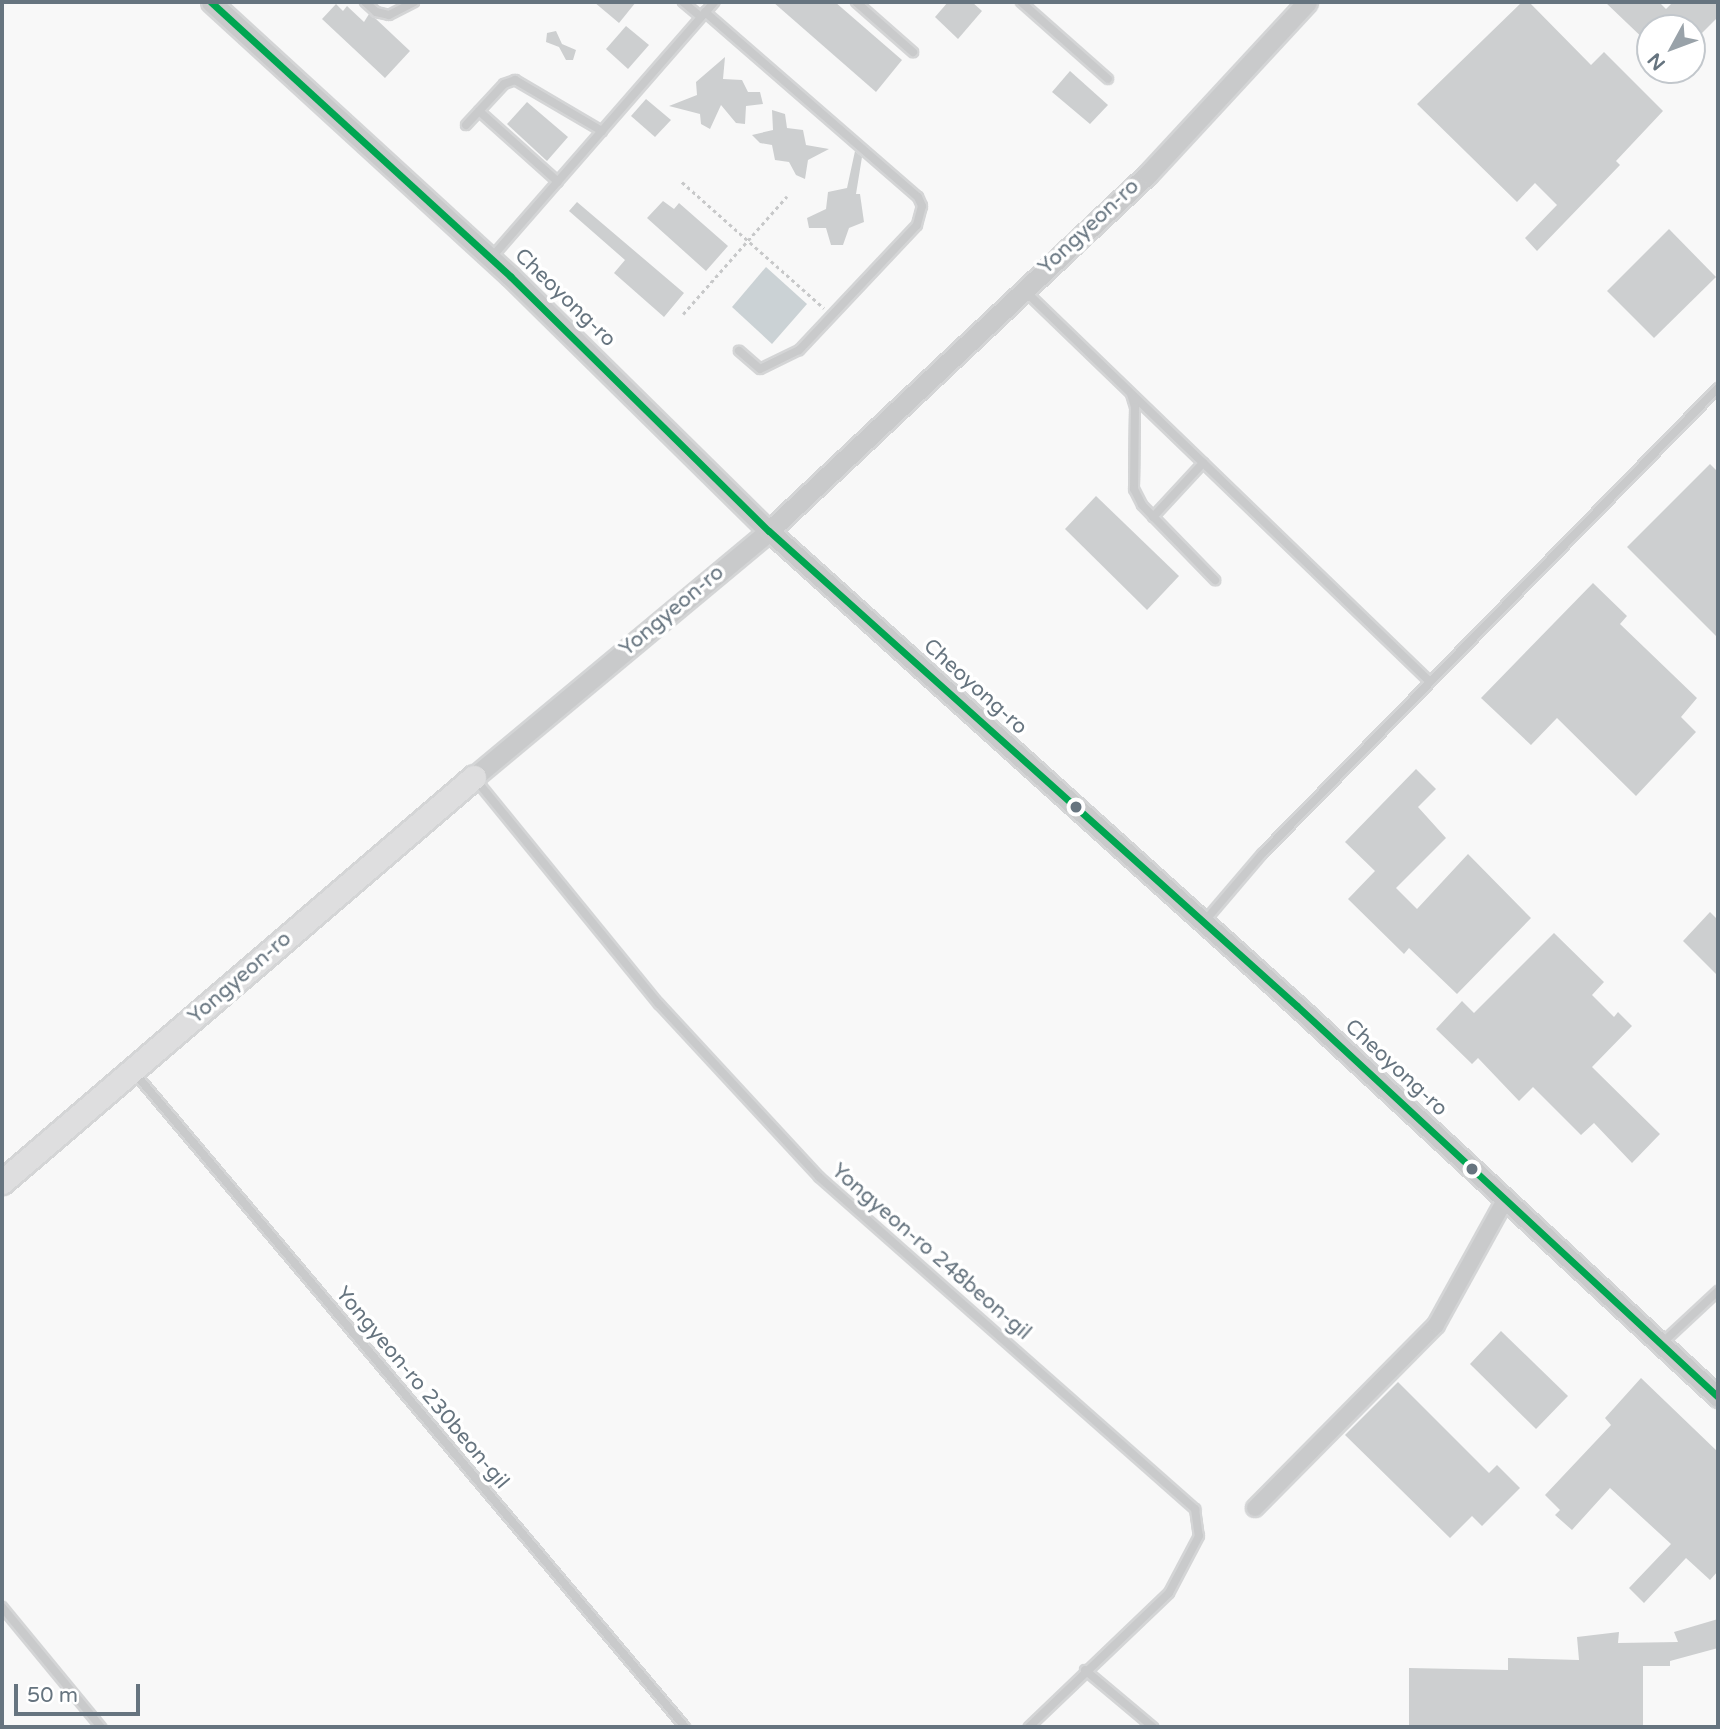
<!DOCTYPE html>
<html>
<head>
<meta charset="utf-8">
<style>
  body { margin:0 }
  #map { position:relative; width:1720px; height:1729px; overflow:hidden; background:#f8f8f8; font-family:"Varela Round",sans-serif }
  div>[style] { position:absolute }
  [style*='--x'] { left:calc(var(--x)*1px); top:calc(var(--y)*1px); width:calc(var(--w)*1px); rotate:calc(var(--a)*1deg) }
  .water>* { inset:0; background:#cbd2d5 }
  .building>* { inset:0; background:#cdcfd0 }
  .path>* { height:2.5px; margin-top:-1.25px; transform-origin:0; background:repeating-linear-gradient(90deg,#c7c8c9 0 3.5px,transparent 0 7px) }
  .roads { filter:drop-shadow(2px 0 #d4d5d6) drop-shadow(-2px 0 #d4d5d6) drop-shadow(0 2px #d4d5d6) drop-shadow(0 -2px #d4d5d6) }
  .service>* { height:8px; margin:-4px; padding:0 4px; transform-origin:4px; border-radius:4px; background:#c9cacb }
  .minor>* { height:16px; margin:-8px; padding:0 8px; transform-origin:8px; border-radius:8px; background:#c9cacb }
  .tertiary>* { height:19px; margin:-9.5px; padding:0 9.5px; transform-origin:9.5px; border-radius:9.5px; background:#c9cacb }
  .secondary>* { height:23px; margin:-11.5px; padding:0 11.5px; transform-origin:11.5px; border-radius:11.5px; background:#dededf }
  .bus-1>* { height:7px; margin:-3.5px; padding:0 3.5px; transform-origin:3.5px; border-radius:3.5px; background:#00a651 }
  .dots>* { width:19px; height:19px; translate:-50% -50%; box-sizing:border-box; border:4px solid #fff; border-radius:50% }
  span { translate:-50% -50%; white-space:nowrap; text-align:center; line-height:1.15; -webkit-text-stroke:7px #fff; paint-order:stroke }
  .street-label { font-size:21px; color:#66747f }
  .frame { position:absolute; inset:0; border:4px solid #66747f; pointer-events:none }
  .north { position:absolute; left:1636px; top:14px; width:70px; height:70px; box-sizing:border-box; background:#fff; border:2px solid #c2c7cc; border-radius:50%; rotate:229deg; font-size:19px; font-weight:700; line-height:28px; text-align:center; color:#66747f }
  .north::after { content:''; display:block; margin:auto; width:24px; height:32px; background:#99a2a9; clip-path:polygon(50% 0,100% 100%,50% 72%,0 100%) }
  .scale { position:absolute; left:14px; top:1684px; width:126px; height:32px; box-sizing:border-box; border:4px solid #66747f; border-top:0; padding-left:9px; font-size:21px; line-height:24px; white-space:nowrap; color:#66747f; -webkit-text-stroke:5px #fff; paint-order:stroke }
</style>
</head>
<body>
<div id="map">
  <div class="water">
    <i style="clip-path:polygon(766px 267px,807px 304px,772px 344px,732px 307px)"></i>
  </div>
  <div class="building">
    <i style="clip-path:polygon(594px 2px,636px 2px,619px 23px)"></i>
    <i style="clip-path:polygon(773px 2px,835px 2px,902px 60px,876px 92px)"></i>
    <i style="clip-path:polygon(948px 2px,972px 2px,982px 11px,958px 39px,935px 17px)"></i>
    <i style="clip-path:polygon(1522px 2px,1529px 2px,1591px 65px,1604px 52px,1663px 111px,1616px 161px,1620px 165px,1537px 251px,1525px 238px,1557px 205px,1535px 183px,1517px 202px,1417px 104px)"></i>
    <i style="clip-path:polygon(1605px 2px,1659px 2px,1666px 9px,1673px 2px,1718px 2px,1718px 17px,1692px 43px,1692px 28px,1650px 28px,1650px 45px)"></i>
    <i style="clip-path:polygon(336px 4px,343px 11px,347px 6px,364px 22px,369px 14px,376px 19px,410px 51px,385px 78px,322px 19px)"></i>
    <i style="clip-path:polygon(626px 26px,649px 45px,628px 69px,606px 49px)"></i>
    <i style="clip-path:polygon(556px 31px,562px 44px,576px 50px,573px 60px,566px 60px,559px 47px,546px 42px,547px 33px)"></i>
    <i style="clip-path:polygon(725px 57px,723px 79px,742px 80px,748px 92px,760px 92px,763px 104px,746px 106px,745px 124px,736px 123px,721px 105px,710px 129px,701px 124px,700px 114px,669px 106px,697px 95px,696px 82px)"></i>
    <i style="clip-path:polygon(1070px 71px,1108px 105px,1090px 124px,1052px 92px)"></i>
    <i style="clip-path:polygon(646px 99px,671px 120px,655px 137px,631px 116px)"></i>
    <i style="clip-path:polygon(527px 102px,568px 137px,547px 161px,507px 124px)"></i>
    <i style="clip-path:polygon(772px 110px,785px 114px,787px 128px,803px 130px,806px 145px,829px 149px,808px 160px,805px 179px,796px 175px,789px 162px,775px 160px,772px 145px,760px 143px,752px 135px,773px 130px)"></i>
    <i style="clip-path:polygon(855px 151px,862px 157px,856px 194px,860px 194px,864px 222px,849px 228px,843px 245px,831px 245px,826px 228px,809px 228px,807px 218px,826px 209px,828px 192px,847px 188px)"></i>
    <i style="clip-path:polygon(663px 201px,674px 209px,679px 203px,728px 246px,706px 271px,647px 218px)"></i>
    <i style="clip-path:polygon(577px 202px,684px 293px,664px 317px,614px 273px,625px 260px,569px 211px)"></i>
    <i style="clip-path:polygon(1669px 229px,1716px 277px,1654px 338px,1607px 291px)"></i>
    <i style="clip-path:polygon(1710px 464px,1718px 472px,1718px 638px,1627px 547px)"></i>
    <i style="clip-path:polygon(1096px 496px,1179px 576px,1147px 610px,1065px 529px)"></i>
    <i style="clip-path:polygon(1593px 583px,1627px 616px,1620px 624px,1697px 698px,1681px 717px,1696px 732px,1636px 796px,1557px 718px,1531px 745px,1481px 698px)"></i>
    <i style="clip-path:polygon(1416px 769px,1436px 789px,1418px 807px,1446px 838px,1396px 888px,1417px 909px,1468px 854px,1531px 918px,1457px 994px,1409px 948px,1404px 954px,1348px 899px,1375px 871px,1345px 842px)"></i>
    <i style="clip-path:polygon(1710px 912px,1718px 920px,1718px 976px,1683px 941px)"></i>
    <i style="clip-path:polygon(1554px 933px,1604px 982px,1592px 995px,1614px 1017px,1618px 1012px,1632px 1026px,1592px 1067px,1660px 1134px,1632px 1163px,1594px 1123px,1581px 1135px,1533px 1087px,1519px 1101px,1478px 1058px,1472px 1064px,1436px 1029px,1462px 1001px,1474px 1013px)"></i>
    <i style="clip-path:polygon(1501px 1331px,1568px 1396px,1536px 1429px,1470px 1364px)"></i>
    <i style="clip-path:polygon(1641px 1378px,1718px 1452px,1718px 1571px,1710px 1580px,1686px 1558px,1644px 1603px,1629px 1588px,1671px 1544px,1610px 1488px,1572px 1530px,1555px 1515px,1560px 1510px,1545px 1495px,1611px 1425px,1605px 1418px)"></i>
    <i style="clip-path:polygon(1398px 1382px,1489px 1473px,1497px 1465px,1520px 1488px,1482px 1526px,1472px 1516px,1450px 1538px,1345px 1435px)"></i>
    <i style="clip-path:polygon(1718px 1619px,1718px 1648px,1670px 1661px,1670px 1666px,1643px 1666px,1643px 1727px,1409px 1727px,1409px 1668px,1508px 1670px,1508px 1658px,1579px 1660px,1577px 1637px,1619px 1632px,1618px 1643px,1678px 1642px,1674px 1632px)"></i>
  </div>
  <div class="path">
    <i style="--x:682;--y:182;--w:190;--a:41.6"></i>
    <i style="--x:683;--y:314;--w:157;--a:-48.6"></i>
  </div>
  <div class="roads">
    <div class="service">
      <i style="--x:365;--y:2;--w:15;--a:42"></i>
      <i style="--x:376;--y:12;--w:13;--a:13"></i>
      <i style="--x:389;--y:15;--w:28;--a:-27"></i>
      <i style="--x:683;--y:2;--w:23;--a:40"></i>
      <i style="--x:856;--y:2;--w:76;--a:41.3"></i>
      <i style="--x:1021;--y:2;--w:116;--a:41.5"></i>
      <i style="--x:705;--y:12;--w:282;--a:41"></i>
      <i style="--x:918;--y:197;--w:10;--a:66"></i>
      <i style="--x:922;--y:206;--w:20;--a:105"></i>
      <i style="--x:917;--y:225;--w:172;--a:133.3"></i>
      <i style="--x:799;--y:350;--w:43;--a:154"></i>
      <i style="--x:760;--y:369;--w:28;--a:-139"></i>
      <i style="--x:479;--y:111;--w:106;--a:41.9"></i>
      <i style="--x:466;--y:125;--w:56;--a:-47.2"></i>
      <i style="--x:504;--y:84;--w:12;--a:-20"></i>
      <i style="--x:515;--y:80;--w:101;--a:30.4"></i>
      <i style="--x:491;--y:258;--w:340;--a:-48.9"></i>
      <i style="--x:1024;--y:290;--w:564;--a:43.99"></i>
      <i style="--x:1131;--y:394;--w:14;--a:73"></i>
      <i style="--x:1135;--y:407;--w:82;--a:90.7"></i>
      <i style="--x:1134;--y:489;--w:18;--a:63"></i>
      <i style="--x:1142;--y:505;--w:105;--a:45.8"></i>
      <i style="--x:1153;--y:517;--w:74;--a:-47.2"></i>
      <i style="--x:476;--y:780;--w:289;--a:50.8"></i>
      <i style="--x:659;--y:1004;--w:236;--a:47.2"></i>
      <i style="--x:819;--y:1177;--w:502;--a:41.44"></i>
      <i style="--x:1195;--y:1509;--w:27;--a:82"></i>
      <i style="--x:1199;--y:1536;--w:64;--a:117.8"></i>
      <i style="--x:1169;--y:1593;--w:194;--a:136.3"></i>
      <i style="--x:1203;--y:923;--w:91;--a:-49.5"></i>
      <i style="--x:1262;--y:854;--w:652;--a:-45.62"></i>
      <i style="--x:133;--y:1071;--w:857;--a:49.92"></i>
      <i style="--x:1661;--y:1344;--w:78;--a:-42.9"></i>
      <i style="--x:2;--y:1607;--w:156;--a:50.5"></i>
      <i style="--x:1085;--y:1670;--w:89;--a:40"></i>
    </div>
    <div class="minor">
      <i style="--x:1255;--y:1508;--w:257;--a:-45.3"></i>
      <i style="--x:1436;--y:1325;--w:143;--a:-61.1"></i>
    </div>
    <div class="tertiary">
      <i style="--x:211;--y:2;--w:406;--a:42.5"></i>
      <i style="--x:510;--y:276;--w:363;--a:44.6"></i>
      <i style="--x:769;--y:531;--w:710;--a:41.98"></i>
      <i style="--x:1297;--y:1006;--w:575;--a:42.88"></i>
      <i style="--x:474;--y:777;--w:384;--a:-39.8"></i>
      <i style="--x:769;--y:531;--w:521;--a:-43.29"></i>
      <i style="--x:1148;--y:174;--w:234;--a:-47.2"></i>
    </div>
    <div class="secondary">
      <i style="--x:2;--y:1182;--w:622;--a:-40.63"></i>
    </div>
  </div>
  <div class="bus-1">
    <i style="--x:211;--y:2;--w:406;--a:42.5"></i>
    <i style="--x:510;--y:276;--w:363;--a:44.6"></i>
    <i style="--x:769;--y:531;--w:710;--a:41.98"></i>
    <i style="--x:1297;--y:1006;--w:575;--a:42.88"></i>
  </div>
  <div class="dots">
    <i style="left:1076px;top:807px;background:#66747f"></i>
    <i style="left:1472px;top:1169px;background:#66747f"></i>
  </div>
  <div class="street-label">
    <span style="left:1089px;top:227px;rotate:-43deg">Yongyeon-ro</span>
    <span style="left:565px;top:298px;rotate:44deg">Cheoyong-ro</span>
    <span style="left:672px;top:611px;rotate:-40deg">Yongyeon-ro</span>
    <span style="left:975px;top:687px;rotate:42deg">Cheoyong-ro</span>
    <span style="left:240px;top:978px;rotate:-41deg">Yongyeon-ro</span>
    <span style="left:1396px;top:1068px;rotate:43deg">Cheoyong-ro</span>
    <span style="left:931px;top:1252px;rotate:41deg">Yongyeon-ro 248beon-gil</span>
    <span style="left:422px;top:1388px;rotate:50deg">Yongyeon-ro 230beon-gil</span>
  </div>
  <div class="frame"></div>
  <div class="north">N</div>
  <div class="scale">50 m</div>
</div>
</body>
</html>
